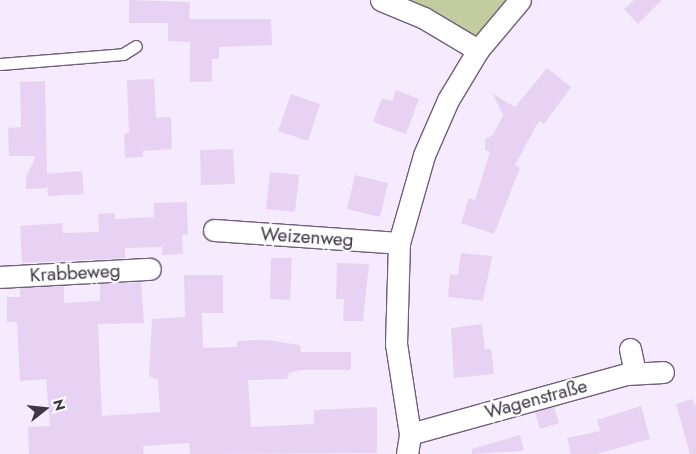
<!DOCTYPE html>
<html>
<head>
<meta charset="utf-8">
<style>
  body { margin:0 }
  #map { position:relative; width:696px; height:454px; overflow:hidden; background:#f6eafe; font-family:Jost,sans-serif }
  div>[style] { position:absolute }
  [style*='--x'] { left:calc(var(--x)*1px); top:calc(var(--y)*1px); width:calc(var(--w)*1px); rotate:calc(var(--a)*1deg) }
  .green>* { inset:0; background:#c2cc9e }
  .building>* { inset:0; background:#e7d2f3 }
  .roads { filter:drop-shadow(1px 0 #715e7b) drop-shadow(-1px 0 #715e7b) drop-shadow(0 1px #715e7b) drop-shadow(0 -1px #715e7b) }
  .service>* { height:11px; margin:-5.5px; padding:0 5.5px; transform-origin:5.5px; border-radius:5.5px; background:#fff }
  .minor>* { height:21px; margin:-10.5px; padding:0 10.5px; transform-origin:10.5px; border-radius:10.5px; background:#fff }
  span { translate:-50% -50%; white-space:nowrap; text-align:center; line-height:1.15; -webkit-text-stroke:4.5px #fff; paint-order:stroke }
  .street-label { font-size:19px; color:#3e3643 }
  .north { position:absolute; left:20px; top:384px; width:50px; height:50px; -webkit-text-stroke:4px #fff; paint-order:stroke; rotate:74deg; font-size:14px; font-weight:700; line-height:20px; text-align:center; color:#3e3643 }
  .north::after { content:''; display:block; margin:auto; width:18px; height:22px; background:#3e3643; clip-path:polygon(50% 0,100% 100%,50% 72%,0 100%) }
</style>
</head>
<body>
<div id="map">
  <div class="green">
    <i style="clip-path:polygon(411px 0,507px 0,476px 37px)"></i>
  </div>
  <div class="building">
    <i style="clip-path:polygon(129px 0,190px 2px,189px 19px,271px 19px,272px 45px,219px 47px,219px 59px,212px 59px,212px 82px,190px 82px,190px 42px,168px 41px,168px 23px,129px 23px)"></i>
    <i style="clip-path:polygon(634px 0,662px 0,638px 24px,624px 9px)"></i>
    <i style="clip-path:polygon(547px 68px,571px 87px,544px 124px,539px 121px,515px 165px,520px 168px,494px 234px,461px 223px,469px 198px,475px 200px,490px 152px,485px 150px,485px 139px,493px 135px,503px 115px,493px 94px,515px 107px)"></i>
    <i style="clip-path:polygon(154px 79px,156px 118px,171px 117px,172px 149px,143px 151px,143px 157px,125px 158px,124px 134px,129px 133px,127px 80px)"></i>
    <i style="clip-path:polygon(45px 81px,47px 174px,82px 171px,84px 194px,48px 196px,47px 182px,47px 188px,26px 189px,26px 177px,36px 156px,9px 156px,8px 128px,21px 127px,20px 82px)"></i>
    <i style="clip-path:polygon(396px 90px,419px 99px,406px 134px,373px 122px,382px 98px,392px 101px)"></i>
    <i style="clip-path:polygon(291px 94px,320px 104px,308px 141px,278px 131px)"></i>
    <i style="clip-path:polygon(233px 149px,235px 184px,201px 185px,200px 150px)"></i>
    <i style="clip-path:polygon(270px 172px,299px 175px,295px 212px,266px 209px)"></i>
    <i style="clip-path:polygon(355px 175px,388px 183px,380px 217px,347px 209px)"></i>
    <i style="clip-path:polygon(187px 202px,188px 234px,182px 235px,183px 254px,162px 255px,162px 247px,125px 248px,125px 258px,22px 263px,20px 226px,62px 223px,63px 233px,99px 232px,98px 214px,115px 213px,115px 219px,154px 217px,154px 203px)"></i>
    <i style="clip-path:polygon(461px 253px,492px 256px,483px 301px,448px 297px,450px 274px,458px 275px)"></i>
    <i style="clip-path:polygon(271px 258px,292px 258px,290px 300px,270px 299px)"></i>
    <i style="clip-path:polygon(337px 263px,369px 264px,363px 321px,343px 321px,344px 299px,336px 299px)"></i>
    <i style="clip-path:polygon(184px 275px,223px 275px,223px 313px,202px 313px,203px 348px,237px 347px,237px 341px,266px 340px,300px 345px,301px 352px,351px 352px,351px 370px,300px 370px,289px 373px,287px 379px,248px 380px,251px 427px,314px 424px,314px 410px,377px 407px,377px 453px,190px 454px,189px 443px,143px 446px,144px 454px,29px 454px,28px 427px,50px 426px,46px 379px,20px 381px,17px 322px,7px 322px,7px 297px,20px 297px,20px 288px,64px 286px,64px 303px,100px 301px,100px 284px,141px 282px,144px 323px,98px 324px,102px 416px,160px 412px,158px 380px,149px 376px,152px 319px,185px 317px)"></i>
    <i style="clip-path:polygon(482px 324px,485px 349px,491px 349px,494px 374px,454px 378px,451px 328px)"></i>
    <i style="clip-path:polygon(692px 399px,696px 407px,696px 454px,690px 454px,676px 404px)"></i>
    <i style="clip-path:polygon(641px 406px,650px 439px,597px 454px,571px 454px,567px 438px,600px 431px,597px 420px)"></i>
    <i style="clip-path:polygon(554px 407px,559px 423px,540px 429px,535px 412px)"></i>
    <i style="clip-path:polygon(520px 435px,524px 451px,472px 454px,472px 449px)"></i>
  </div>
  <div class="roads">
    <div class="service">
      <i style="--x:0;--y:64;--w:123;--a:-4.6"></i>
      <i style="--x:123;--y:54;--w:15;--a:-32"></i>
    </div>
    <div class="minor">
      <i style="--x:381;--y:0;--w:47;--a:22.7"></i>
      <i style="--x:424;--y:18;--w:63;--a:30.7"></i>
      <i style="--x:214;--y:230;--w:185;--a:4"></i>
      <i style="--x:0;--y:277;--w:150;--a:-3.1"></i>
      <i style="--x:630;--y:349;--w:24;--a:78"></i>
      <i style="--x:410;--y:434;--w:225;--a:-15.5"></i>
      <i style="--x:627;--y:374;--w:36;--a:-3"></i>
      <i style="--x:407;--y:454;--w:20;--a:-81"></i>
      <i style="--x:410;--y:434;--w:91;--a:-98.8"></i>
      <i style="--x:396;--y:344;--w:101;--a:-88.3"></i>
      <i style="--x:399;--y:243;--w:91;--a:-74.1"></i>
      <i style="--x:424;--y:155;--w:60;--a:-66.4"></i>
      <i style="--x:448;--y:100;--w:58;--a:-59"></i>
      <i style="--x:478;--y:50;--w:65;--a:-50"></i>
    </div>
  </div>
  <div class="street-label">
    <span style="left:307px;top:237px;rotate:4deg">Weizenweg</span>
    <span style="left:75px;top:273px;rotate:-3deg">Krabbeweg</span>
    <span style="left:536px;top:399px;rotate:-15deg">Wagenstraße</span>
  </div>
  <div class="north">N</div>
</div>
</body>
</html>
